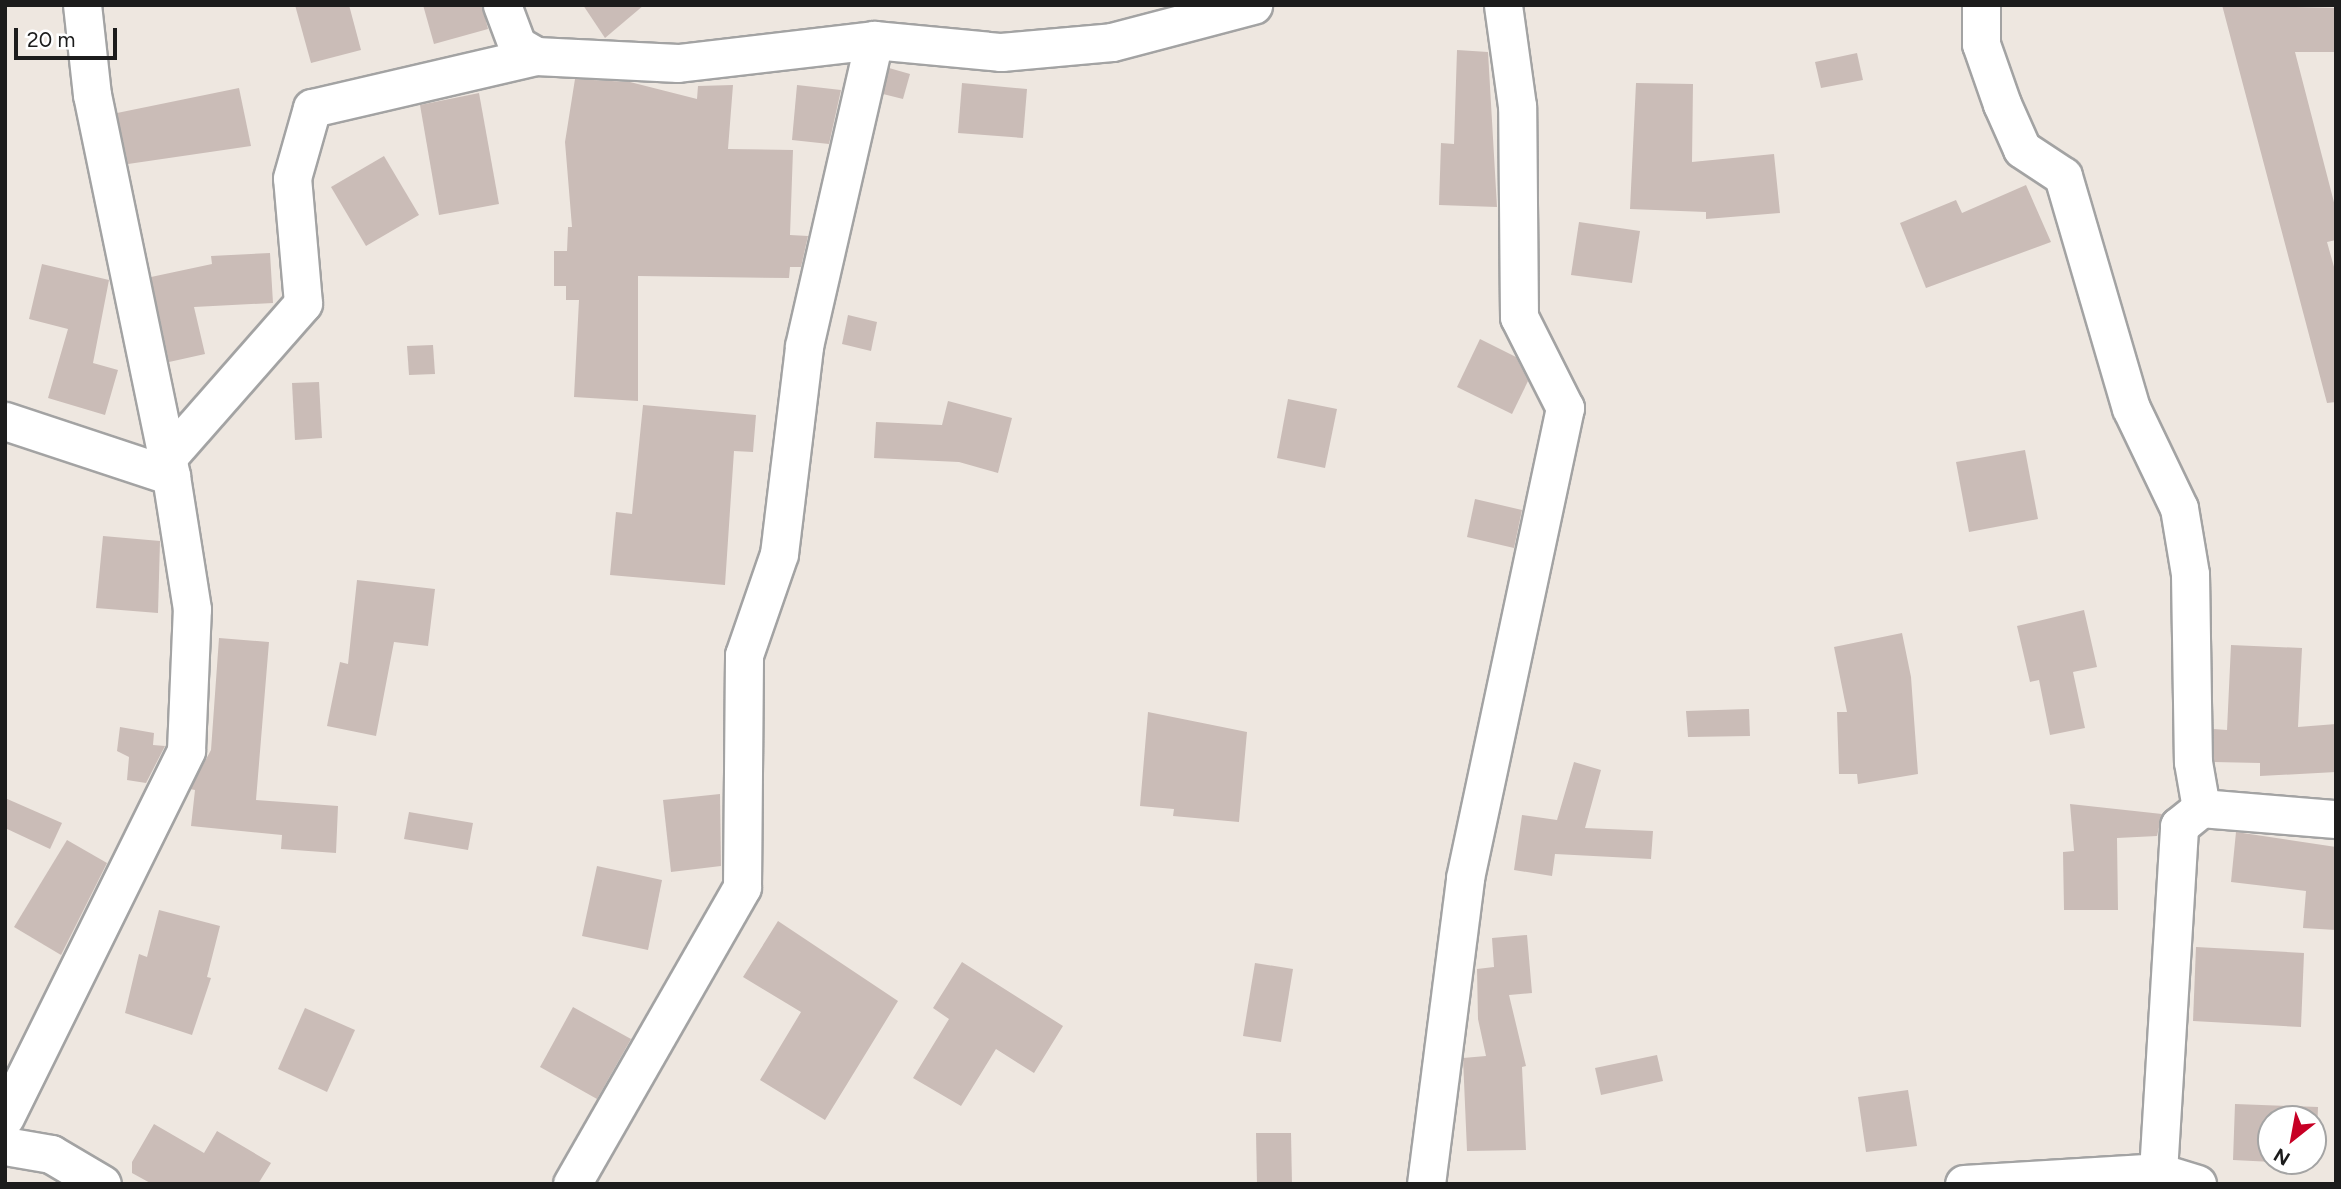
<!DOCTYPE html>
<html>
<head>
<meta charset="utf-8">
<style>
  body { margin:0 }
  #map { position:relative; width:2341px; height:1189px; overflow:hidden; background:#eee7e0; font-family:Figtree,sans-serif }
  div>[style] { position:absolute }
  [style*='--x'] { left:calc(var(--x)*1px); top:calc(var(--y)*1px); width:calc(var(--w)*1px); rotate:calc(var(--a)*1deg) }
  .building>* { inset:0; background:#cabcb7 }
  .roads { filter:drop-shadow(2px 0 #a3a3a3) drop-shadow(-2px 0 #a3a3a3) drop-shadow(0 2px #a3a3a3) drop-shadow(0 -2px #a3a3a3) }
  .minor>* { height:37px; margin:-18.5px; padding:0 18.5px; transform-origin:18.5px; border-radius:18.5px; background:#fff }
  span { translate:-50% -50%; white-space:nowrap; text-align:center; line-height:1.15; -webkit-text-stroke:7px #fff; paint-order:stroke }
  .frame { position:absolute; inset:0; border:7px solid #1c1c1c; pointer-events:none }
  .north { position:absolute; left:2257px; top:1105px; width:70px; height:70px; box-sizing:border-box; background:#fff; border:2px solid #a4a4a4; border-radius:50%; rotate:211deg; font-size:19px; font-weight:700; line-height:28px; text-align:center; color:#1c1c1c }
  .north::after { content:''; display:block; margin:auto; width:24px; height:32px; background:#c70025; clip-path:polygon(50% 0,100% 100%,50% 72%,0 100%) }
  .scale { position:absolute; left:14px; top:28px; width:103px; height:32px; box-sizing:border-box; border:4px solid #1c1c1c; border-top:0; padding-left:9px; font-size:21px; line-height:24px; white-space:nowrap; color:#1c1c1c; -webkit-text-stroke:5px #fff; paint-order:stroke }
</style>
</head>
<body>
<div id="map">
  <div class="building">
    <i style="clip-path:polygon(295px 5px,349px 5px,361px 50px,311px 63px)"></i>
    <i style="clip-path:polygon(423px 5px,482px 5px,488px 29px,434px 44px)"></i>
    <i style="clip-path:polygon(583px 5px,644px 5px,605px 38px)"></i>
    <i style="clip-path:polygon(2222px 5px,2336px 8px,2336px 52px,2295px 52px,2336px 210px,2336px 240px,2327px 242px,2336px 274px,2336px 402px,2327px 403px)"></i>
    <i style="clip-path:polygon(1457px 50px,1488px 52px,1497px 207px,1439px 205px,1441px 143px,1454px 144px)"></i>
    <i style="clip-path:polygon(1857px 53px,1863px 80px,1821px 88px,1815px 62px)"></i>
    <i style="clip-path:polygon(889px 68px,910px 74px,903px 99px,883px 94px)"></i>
    <i style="clip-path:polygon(575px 79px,630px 82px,697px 99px,698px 86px,733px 85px,728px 149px,793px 150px,790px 235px,808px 236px,801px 267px,790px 267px,789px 278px,638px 276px,638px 401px,574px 397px,579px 300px,566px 300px,566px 286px,554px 286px,554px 251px,567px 251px,568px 227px,572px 227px,565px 142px)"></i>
    <i style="clip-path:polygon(962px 83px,1027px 89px,1023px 138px,958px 133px)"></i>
    <i style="clip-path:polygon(1636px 83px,1693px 84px,1692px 162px,1774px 154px,1780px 213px,1706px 219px,1706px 212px,1630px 209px)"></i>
    <i style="clip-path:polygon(797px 85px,841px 90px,829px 144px,792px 140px)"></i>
    <i style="clip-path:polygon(239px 88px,251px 146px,128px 164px,117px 113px)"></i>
    <i style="clip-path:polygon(479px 93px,499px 204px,439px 215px,420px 105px)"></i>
    <i style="clip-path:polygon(384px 156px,419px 215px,366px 246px,331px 187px)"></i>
    <i style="clip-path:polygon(2026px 185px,2051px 242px,1926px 288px,1900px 223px,1956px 200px,1962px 213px)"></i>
    <i style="clip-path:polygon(1579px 222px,1640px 231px,1632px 283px,1571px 275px)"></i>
    <i style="clip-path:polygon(270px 253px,273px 303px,194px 307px,205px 354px,169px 362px,151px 277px,212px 264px,211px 256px)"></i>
    <i style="clip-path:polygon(42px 264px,109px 280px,93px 363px,118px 370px,105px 415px,48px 398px,68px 329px,29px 319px)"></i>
    <i style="clip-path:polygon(848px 315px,877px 322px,871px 351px,842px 344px)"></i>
    <i style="clip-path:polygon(1480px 339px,1516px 357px,1528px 381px,1512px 414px,1457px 387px)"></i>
    <i style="clip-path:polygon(433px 345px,435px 374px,409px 375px,407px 346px)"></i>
    <i style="clip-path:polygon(319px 382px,322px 438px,295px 440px,292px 383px)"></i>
    <i style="clip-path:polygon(1288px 399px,1337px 409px,1325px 468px,1277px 458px)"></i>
    <i style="clip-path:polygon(948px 401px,1012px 418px,998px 473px,959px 462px,874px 458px,876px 422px,942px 425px)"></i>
    <i style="clip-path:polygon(643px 405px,756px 415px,753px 452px,734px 451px,725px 585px,610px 575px,616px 512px,632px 514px)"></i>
    <i style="clip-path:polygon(2025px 450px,2038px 519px,1969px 532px,1956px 462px)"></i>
    <i style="clip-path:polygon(1475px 499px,1522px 510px,1514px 548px,1467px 537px)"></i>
    <i style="clip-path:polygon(103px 536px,160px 541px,158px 613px,96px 608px)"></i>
    <i style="clip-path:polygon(357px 580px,435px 589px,428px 646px,394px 642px,376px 736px,327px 726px,340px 662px,348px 664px)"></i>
    <i style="clip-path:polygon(2084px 610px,2097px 667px,2073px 672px,2085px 728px,2050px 735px,2039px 680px,2030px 682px,2017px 626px)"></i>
    <i style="clip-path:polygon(1902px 633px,1911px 677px,1918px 774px,1858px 784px,1857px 774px,1839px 774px,1837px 712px,1847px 712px,1834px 647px)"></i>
    <i style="clip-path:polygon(219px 638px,269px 642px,256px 800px,338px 806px,336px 853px,281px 849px,282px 835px,191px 826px,195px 790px,190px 789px,211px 750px)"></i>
    <i style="clip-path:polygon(2231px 645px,2302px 648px,2298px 727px,2336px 724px,2336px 772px,2260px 776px,2260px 763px,2214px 762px,2213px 729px,2227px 730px)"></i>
    <i style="clip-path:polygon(1749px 709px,1750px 736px,1688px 737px,1686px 711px)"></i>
    <i style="clip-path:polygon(1148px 712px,1247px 732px,1239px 822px,1173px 816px,1174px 809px,1140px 806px)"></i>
    <i style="clip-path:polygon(120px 727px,154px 733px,153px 745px,165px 746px,146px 783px,127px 780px,129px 757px,117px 751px)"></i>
    <i style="clip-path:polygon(1574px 762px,1601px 770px,1585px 828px,1653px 831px,1651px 859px,1555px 854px,1552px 876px,1514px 870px,1522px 815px,1557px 820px)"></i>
    <i style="clip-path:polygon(720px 794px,721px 866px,671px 872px,663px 800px)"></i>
    <i style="clip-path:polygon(5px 798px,62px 823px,50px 849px,5px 828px)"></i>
    <i style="clip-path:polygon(2070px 804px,2162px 814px,2157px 836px,2117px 838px,2118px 910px,2064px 910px,2063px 852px,2074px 851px)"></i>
    <i style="clip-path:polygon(409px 812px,473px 823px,468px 850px,404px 839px)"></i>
    <i style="clip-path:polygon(2236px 832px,2336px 847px,2336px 930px,2303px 928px,2306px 891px,2231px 882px)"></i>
    <i style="clip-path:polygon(67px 840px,107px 863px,61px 955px,14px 927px)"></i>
    <i style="clip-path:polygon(597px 866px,662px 880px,648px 950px,582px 936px)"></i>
    <i style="clip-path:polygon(159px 910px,220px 926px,207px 977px,211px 978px,192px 1035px,125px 1013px,139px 954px,147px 957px)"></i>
    <i style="clip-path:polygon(778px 921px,898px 1001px,825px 1120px,760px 1080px,801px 1012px,743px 977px)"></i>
    <i style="clip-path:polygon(1527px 935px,1532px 993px,1509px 995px,1526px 1066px,1522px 1067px,1526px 1150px,1467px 1151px,1463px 1058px,1486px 1056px,1478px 1019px,1477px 969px,1494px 967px,1492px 938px)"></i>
    <i style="clip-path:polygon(2196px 947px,2304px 953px,2301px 1027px,2193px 1021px)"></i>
    <i style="clip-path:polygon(962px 962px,1063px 1026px,1034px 1073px,996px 1049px,961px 1106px,913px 1078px,949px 1019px,933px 1008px)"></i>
    <i style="clip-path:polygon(1255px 963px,1293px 969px,1281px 1042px,1243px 1036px)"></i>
    <i style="clip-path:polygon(573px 1007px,631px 1039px,597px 1099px,540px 1067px)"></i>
    <i style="clip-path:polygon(305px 1008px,355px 1030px,327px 1092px,278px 1069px)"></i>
    <i style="clip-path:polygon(1657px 1055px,1663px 1081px,1601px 1095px,1595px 1068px)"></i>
    <i style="clip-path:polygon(1908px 1090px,1917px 1146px,1866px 1152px,1858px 1097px)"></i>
    <i style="clip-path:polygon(evenodd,2235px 1104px,2318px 1107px,2316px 1164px,2233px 1160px,2235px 1104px,2271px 1119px,2313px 1119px,2313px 1161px,2271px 1161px,2271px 1119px)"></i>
    <i style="clip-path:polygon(154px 1124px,204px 1153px,217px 1131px,271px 1163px,258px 1184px,152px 1184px,132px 1173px,132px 1162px)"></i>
    <i style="clip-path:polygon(1256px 1133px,1291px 1133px,1292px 1184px,1257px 1184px)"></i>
  </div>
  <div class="roads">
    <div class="minor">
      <i style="--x:502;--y:5;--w:43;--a:69.4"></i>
      <i style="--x:517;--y:45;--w:22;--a:30"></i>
      <i style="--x:536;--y:56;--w:142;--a:2.8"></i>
      <i style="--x:678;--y:63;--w:197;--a:-6.7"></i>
      <i style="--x:874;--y:40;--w:128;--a:5.4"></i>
      <i style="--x:1001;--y:52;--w:111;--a:-5.1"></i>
      <i style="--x:1112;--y:42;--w:146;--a:-14.7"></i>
      <i style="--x:1981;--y:5;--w:39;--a:90"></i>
      <i style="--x:1981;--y:44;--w:64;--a:70.7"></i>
      <i style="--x:2002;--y:104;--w:49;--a:66"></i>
      <i style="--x:2022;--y:149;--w:49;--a:33.4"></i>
      <i style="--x:2063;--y:176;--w:242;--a:73.7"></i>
      <i style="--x:2131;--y:408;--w:111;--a:64.4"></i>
      <i style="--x:2179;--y:508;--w:67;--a:80.5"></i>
      <i style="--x:2190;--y:574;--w:188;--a:89.1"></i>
      <i style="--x:2193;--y:762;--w:47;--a:80.1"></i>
      <i style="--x:5;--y:421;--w:175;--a:18.3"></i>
      <i style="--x:167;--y:458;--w:206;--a:-48.7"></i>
      <i style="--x:303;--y:303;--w:125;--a:-95"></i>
      <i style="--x:292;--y:178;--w:73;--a:-74.1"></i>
      <i style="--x:312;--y:108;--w:230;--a:-13.1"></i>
      <i style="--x:5;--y:1117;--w:409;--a:-63.7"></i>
      <i style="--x:186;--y:750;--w:141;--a:-87.6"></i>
      <i style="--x:192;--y:609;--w:135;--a:-99"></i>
      <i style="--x:171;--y:476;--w:389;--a:-101.7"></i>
      <i style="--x:92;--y:95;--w:91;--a:-96.3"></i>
      <i style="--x:5;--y:1146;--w:47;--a:9.9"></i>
      <i style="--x:51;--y:1154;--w:59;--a:30.5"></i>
      <i style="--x:2158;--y:1172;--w:347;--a:-86.5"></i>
      <i style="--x:2179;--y:826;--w:28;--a:-39"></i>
      <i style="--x:2201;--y:808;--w:135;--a:4.7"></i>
      <i style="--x:572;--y:1184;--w:342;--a:-60.2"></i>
      <i style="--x:742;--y:887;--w:232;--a:-89.5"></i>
      <i style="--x:744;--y:655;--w:107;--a:-70.9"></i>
      <i style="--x:779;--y:554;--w:209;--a:-83.1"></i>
      <i style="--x:804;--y:346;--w:314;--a:-77.1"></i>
      <i style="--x:1426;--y:1184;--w:308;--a:-82.7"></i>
      <i style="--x:1465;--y:878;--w:481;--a:-78"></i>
      <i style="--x:1565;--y:408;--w:102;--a:-116.8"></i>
      <i style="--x:1519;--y:317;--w:211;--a:-90.5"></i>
      <i style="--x:1517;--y:106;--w:102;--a:-97.9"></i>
      <i style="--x:1964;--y:1184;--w:194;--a:-3.5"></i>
      <i style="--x:2158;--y:1172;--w:41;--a:17.1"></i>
    </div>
  </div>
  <div class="frame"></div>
  <div class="north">N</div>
  <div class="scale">20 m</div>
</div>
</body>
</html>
